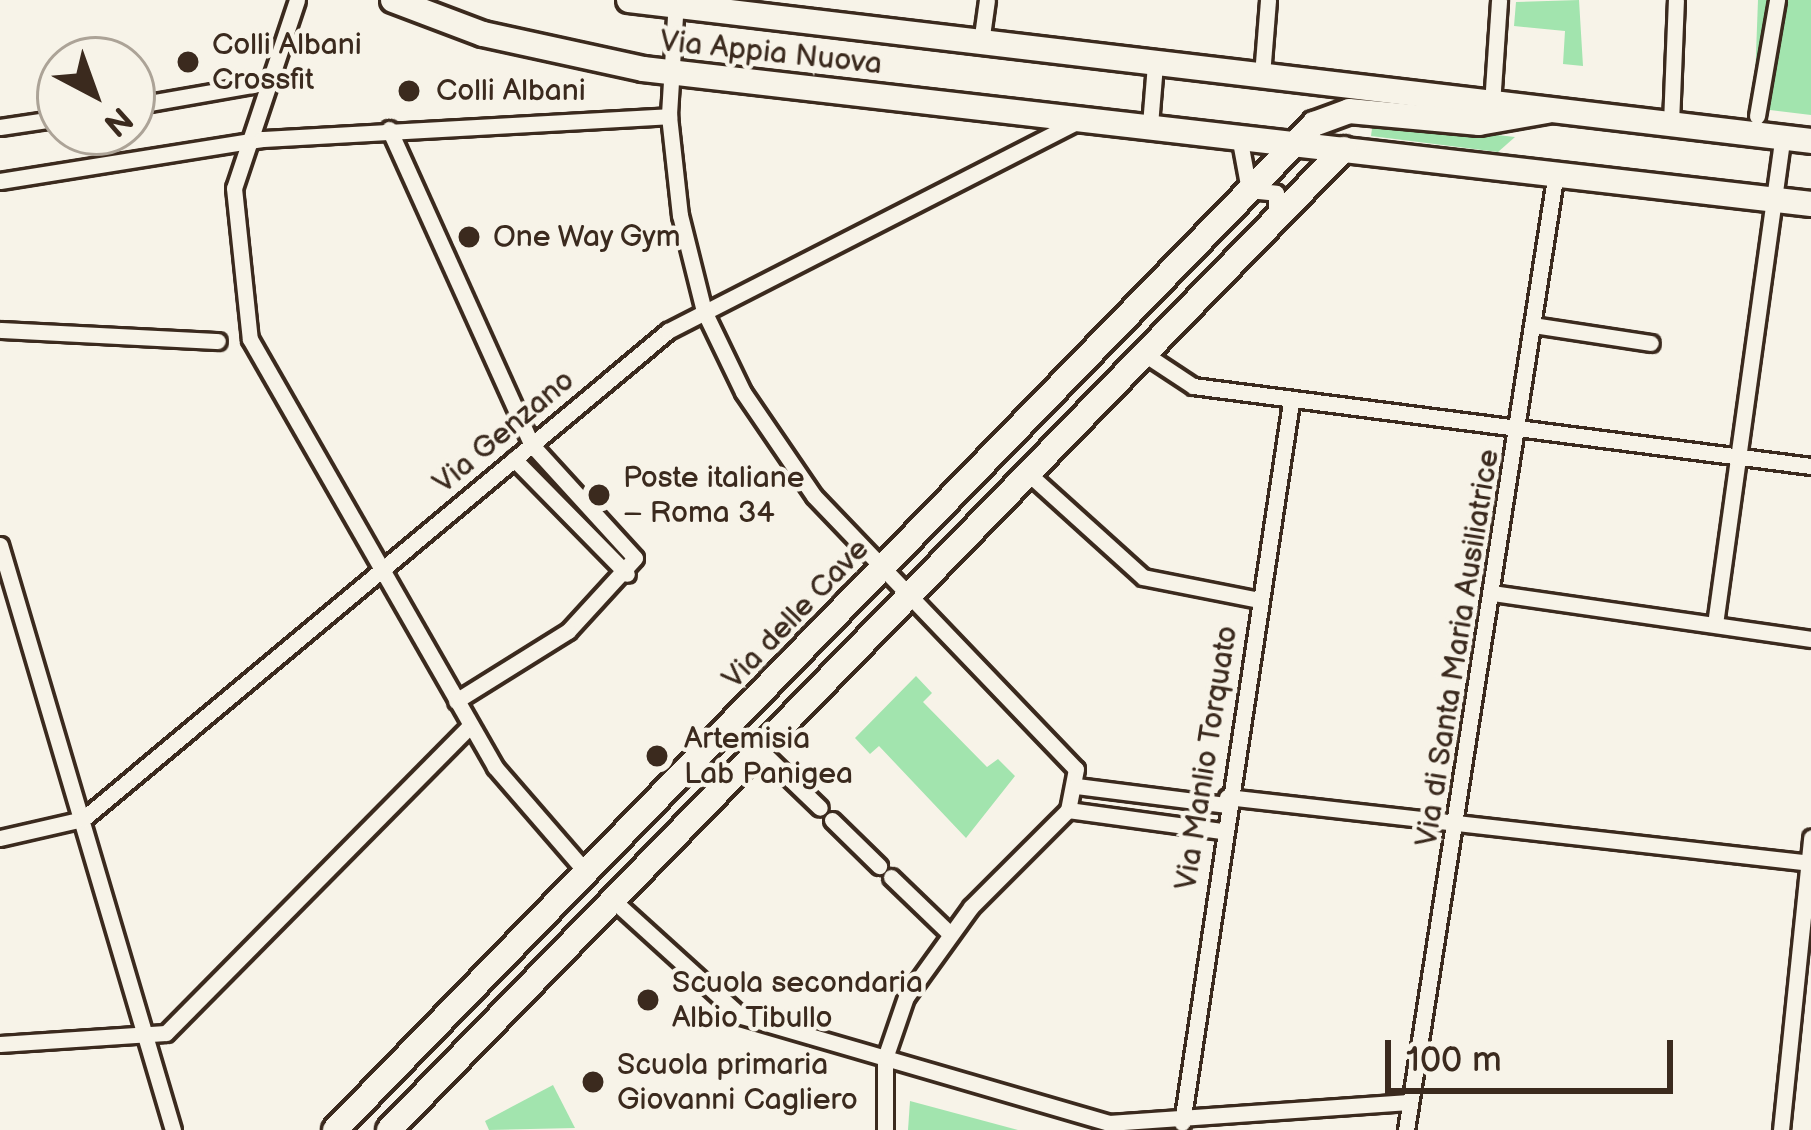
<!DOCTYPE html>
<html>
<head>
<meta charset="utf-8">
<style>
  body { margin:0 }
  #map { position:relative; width:1811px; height:1130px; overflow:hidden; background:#f7f3e8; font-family:"Balsamiq Sans",sans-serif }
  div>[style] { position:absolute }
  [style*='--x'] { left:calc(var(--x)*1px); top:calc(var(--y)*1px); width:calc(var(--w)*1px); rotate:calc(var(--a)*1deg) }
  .green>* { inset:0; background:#a2e4ae }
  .roads { filter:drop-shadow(3px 0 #3b2a1e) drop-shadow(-3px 0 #3b2a1e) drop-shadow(0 3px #3b2a1e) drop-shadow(0 -3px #3b2a1e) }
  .street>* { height:15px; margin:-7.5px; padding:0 7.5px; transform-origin:7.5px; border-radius:7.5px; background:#f7f3e8 }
  .primary>* { height:24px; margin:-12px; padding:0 12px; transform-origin:12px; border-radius:12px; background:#f7f3e8 }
  .dots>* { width:33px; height:33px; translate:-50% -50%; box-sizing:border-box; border:6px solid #f7f3e8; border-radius:50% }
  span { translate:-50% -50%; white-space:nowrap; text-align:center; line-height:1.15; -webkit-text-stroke:9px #f7f3e8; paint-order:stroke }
  .poi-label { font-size:30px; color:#3b2a1e }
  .left { translate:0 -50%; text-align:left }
  .street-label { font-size:30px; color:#3b2a1e }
  .north { position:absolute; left:36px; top:36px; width:120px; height:120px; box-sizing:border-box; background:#f7f3e8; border:3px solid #aca397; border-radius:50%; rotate:139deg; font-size:33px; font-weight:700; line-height:48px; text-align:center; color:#3b2a1e }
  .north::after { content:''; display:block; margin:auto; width:42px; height:54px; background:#3b2a1e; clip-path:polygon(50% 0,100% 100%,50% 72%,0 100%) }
  .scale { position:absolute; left:1385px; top:1040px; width:288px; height:54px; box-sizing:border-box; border:6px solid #3b2a1e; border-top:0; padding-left:15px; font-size:36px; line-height:42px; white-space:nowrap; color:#3b2a1e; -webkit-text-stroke:9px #f7f3e8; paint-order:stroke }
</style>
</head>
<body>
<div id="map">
  <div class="green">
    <i style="clip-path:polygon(1579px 0,1583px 66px,1563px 64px,1565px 31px,1514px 26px,1516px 2px)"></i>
    <i style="clip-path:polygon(1758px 0,1811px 0,1811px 115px,1754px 108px)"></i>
    <i style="clip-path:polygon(1373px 121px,1515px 137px,1498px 152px,1371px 136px)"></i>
    <i style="clip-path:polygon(916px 676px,932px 693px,923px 702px,987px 767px,998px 759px,1015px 776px,966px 838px,879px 746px,870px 754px,855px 738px)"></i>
    <i style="clip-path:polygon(553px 1085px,575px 1128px,489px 1130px,485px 1121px)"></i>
    <i style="clip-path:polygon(910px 1101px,1018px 1130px,908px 1130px)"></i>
  </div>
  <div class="roads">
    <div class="street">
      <i style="--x:297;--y:0;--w:198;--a:108.5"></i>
      <i style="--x:234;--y:188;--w:152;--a:84"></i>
      <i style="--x:250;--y:339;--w:493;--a:60.2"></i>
      <i style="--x:495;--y:767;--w:139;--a:49.1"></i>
      <i style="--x:676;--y:0;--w:116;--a:93.5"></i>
      <i style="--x:669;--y:116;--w:100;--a:83.7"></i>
      <i style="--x:680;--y:215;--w:99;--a:76"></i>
      <i style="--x:704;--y:311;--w:90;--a:64.3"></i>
      <i style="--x:743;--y:392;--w:126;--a:55.7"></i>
      <i style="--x:814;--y:496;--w:378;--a:46.2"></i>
      <i style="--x:1076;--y:769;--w:42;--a:101"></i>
      <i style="--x:1068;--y:810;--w:137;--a:135"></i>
      <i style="--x:971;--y:907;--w:111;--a:125.8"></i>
      <i style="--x:906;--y:997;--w:65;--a:109"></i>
      <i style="--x:885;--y:1058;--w:72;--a:90"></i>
      <i style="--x:981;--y:43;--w:43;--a:-82.1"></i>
      <i style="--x:1262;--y:75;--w:75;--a:-85.4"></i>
      <i style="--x:1492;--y:104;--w:104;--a:-86.1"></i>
      <i style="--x:132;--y:106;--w:140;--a:-9.9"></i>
      <i style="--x:1757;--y:116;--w:118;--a:-80.2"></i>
      <i style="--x:1671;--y:123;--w:123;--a:-87.7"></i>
      <i style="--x:1150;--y:125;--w:61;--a:-85.3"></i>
      <i style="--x:0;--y:127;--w:61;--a:-8.5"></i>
      <i style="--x:389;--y:129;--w:346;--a:65.7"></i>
      <i style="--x:531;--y:444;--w:154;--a:47.6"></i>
      <i style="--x:635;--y:558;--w:99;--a:132.5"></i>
      <i style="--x:568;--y:631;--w:132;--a:148"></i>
      <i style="--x:1239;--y:136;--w:55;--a:79.5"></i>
      <i style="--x:1249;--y:190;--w:27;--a:6"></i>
      <i style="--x:1276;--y:193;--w:25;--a:90"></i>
      <i style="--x:0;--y:181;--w:265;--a:-9.1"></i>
      <i style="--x:262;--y:139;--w:408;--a:-3.2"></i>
      <i style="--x:1533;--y:325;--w:119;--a:8.7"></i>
      <i style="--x:0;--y:330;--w:218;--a:2.9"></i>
      <i style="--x:1146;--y:355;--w:56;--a:33.4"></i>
      <i style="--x:1193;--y:386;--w:623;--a:7.38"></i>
      <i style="--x:514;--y:459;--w:161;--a:45.5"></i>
      <i style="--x:1030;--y:475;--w:152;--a:42.1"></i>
      <i style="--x:1143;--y:577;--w:118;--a:11.2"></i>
      <i style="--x:0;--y:545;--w:610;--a:73.53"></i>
      <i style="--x:1492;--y:593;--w:322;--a:8.2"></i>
      <i style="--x:1715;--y:624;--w:492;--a:-82.1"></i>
      <i style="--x:760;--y:750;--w:83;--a:44"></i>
      <i style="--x:1076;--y:786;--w:151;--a:7.2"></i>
      <i style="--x:1227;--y:797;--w:588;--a:6.45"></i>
      <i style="--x:1068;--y:810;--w:155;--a:7.8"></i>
      <i style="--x:832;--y:820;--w:66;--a:44.4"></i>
      <i style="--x:0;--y:838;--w:85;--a:-12.9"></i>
      <i style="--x:83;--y:819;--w:762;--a:-39.83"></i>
      <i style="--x:668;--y:331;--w:462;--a:-27.1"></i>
      <i style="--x:891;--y:877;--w:81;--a:44"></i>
      <i style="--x:614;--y:901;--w:171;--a:42.2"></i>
      <i style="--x:741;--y:1016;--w:383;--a:16.2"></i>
      <i style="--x:1109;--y:1123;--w:300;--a:-4"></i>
      <i style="--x:0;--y:1044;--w:166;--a:-3.8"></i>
      <i style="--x:166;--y:1033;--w:432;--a:-45.3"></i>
      <i style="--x:1182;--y:1123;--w:729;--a:-81.4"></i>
      <i style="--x:1406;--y:1130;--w:970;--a:-81.1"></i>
      <i style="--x:1781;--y:1130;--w:294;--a:-84.1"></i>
    </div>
    <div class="primary">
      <i style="--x:393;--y:0;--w:96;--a:20.7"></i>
      <i style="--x:483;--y:34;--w:164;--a:12.3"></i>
      <i style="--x:643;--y:69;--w:1176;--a:6.59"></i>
      <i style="--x:629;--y:0;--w:1190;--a:6.8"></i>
      <i style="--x:335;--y:1130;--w:1404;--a:-45.78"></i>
      <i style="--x:1314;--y:124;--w:37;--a:-20"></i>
      <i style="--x:1349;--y:111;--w:131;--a:5.3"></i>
      <i style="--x:1479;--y:123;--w:69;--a:-10"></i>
      <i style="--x:389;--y:1130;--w:1369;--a:-45.77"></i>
    </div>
  </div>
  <div class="dots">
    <i style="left:188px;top:62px;background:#3b2a1e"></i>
    <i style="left:409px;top:91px;background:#3b2a1e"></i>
    <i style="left:469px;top:237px;background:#3b2a1e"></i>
    <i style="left:599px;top:495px;background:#3b2a1e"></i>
    <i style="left:657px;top:756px;background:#3b2a1e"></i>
    <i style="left:648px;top:1000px;background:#3b2a1e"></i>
    <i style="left:593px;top:1082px;background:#3b2a1e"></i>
  </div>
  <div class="poi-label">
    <span class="left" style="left:212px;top:62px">Colli Albani<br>Crossfit</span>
    <span class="left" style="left:436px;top:91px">Colli Albani</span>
    <span class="left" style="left:493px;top:237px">One Way Gym</span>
    <span class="left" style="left:623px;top:495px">Poste italiane<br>– Roma 34</span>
    <span class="left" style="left:684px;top:756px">Artemisia<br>Lab Panigea</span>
    <span class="left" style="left:672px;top:1000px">Scuola secondaria<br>Albio Tibullo</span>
    <span class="left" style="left:617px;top:1082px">Scuola primaria<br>Giovanni Cagliero</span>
  </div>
  <div class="street-label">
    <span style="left:771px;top:53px;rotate:6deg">Via Appia Nuova</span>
    <span style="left:504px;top:432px;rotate:-40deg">Via Genzano</span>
    <span style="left:796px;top:614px;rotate:-46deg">Via delle Cave</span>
    <span style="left:1458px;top:648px;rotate:-81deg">Via di Santa Maria Ausiliatrice</span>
    <span style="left:1207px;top:758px;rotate:-81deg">Via Manlio Torquato</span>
  </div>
  <div class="north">N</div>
  <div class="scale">100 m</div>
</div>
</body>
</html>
